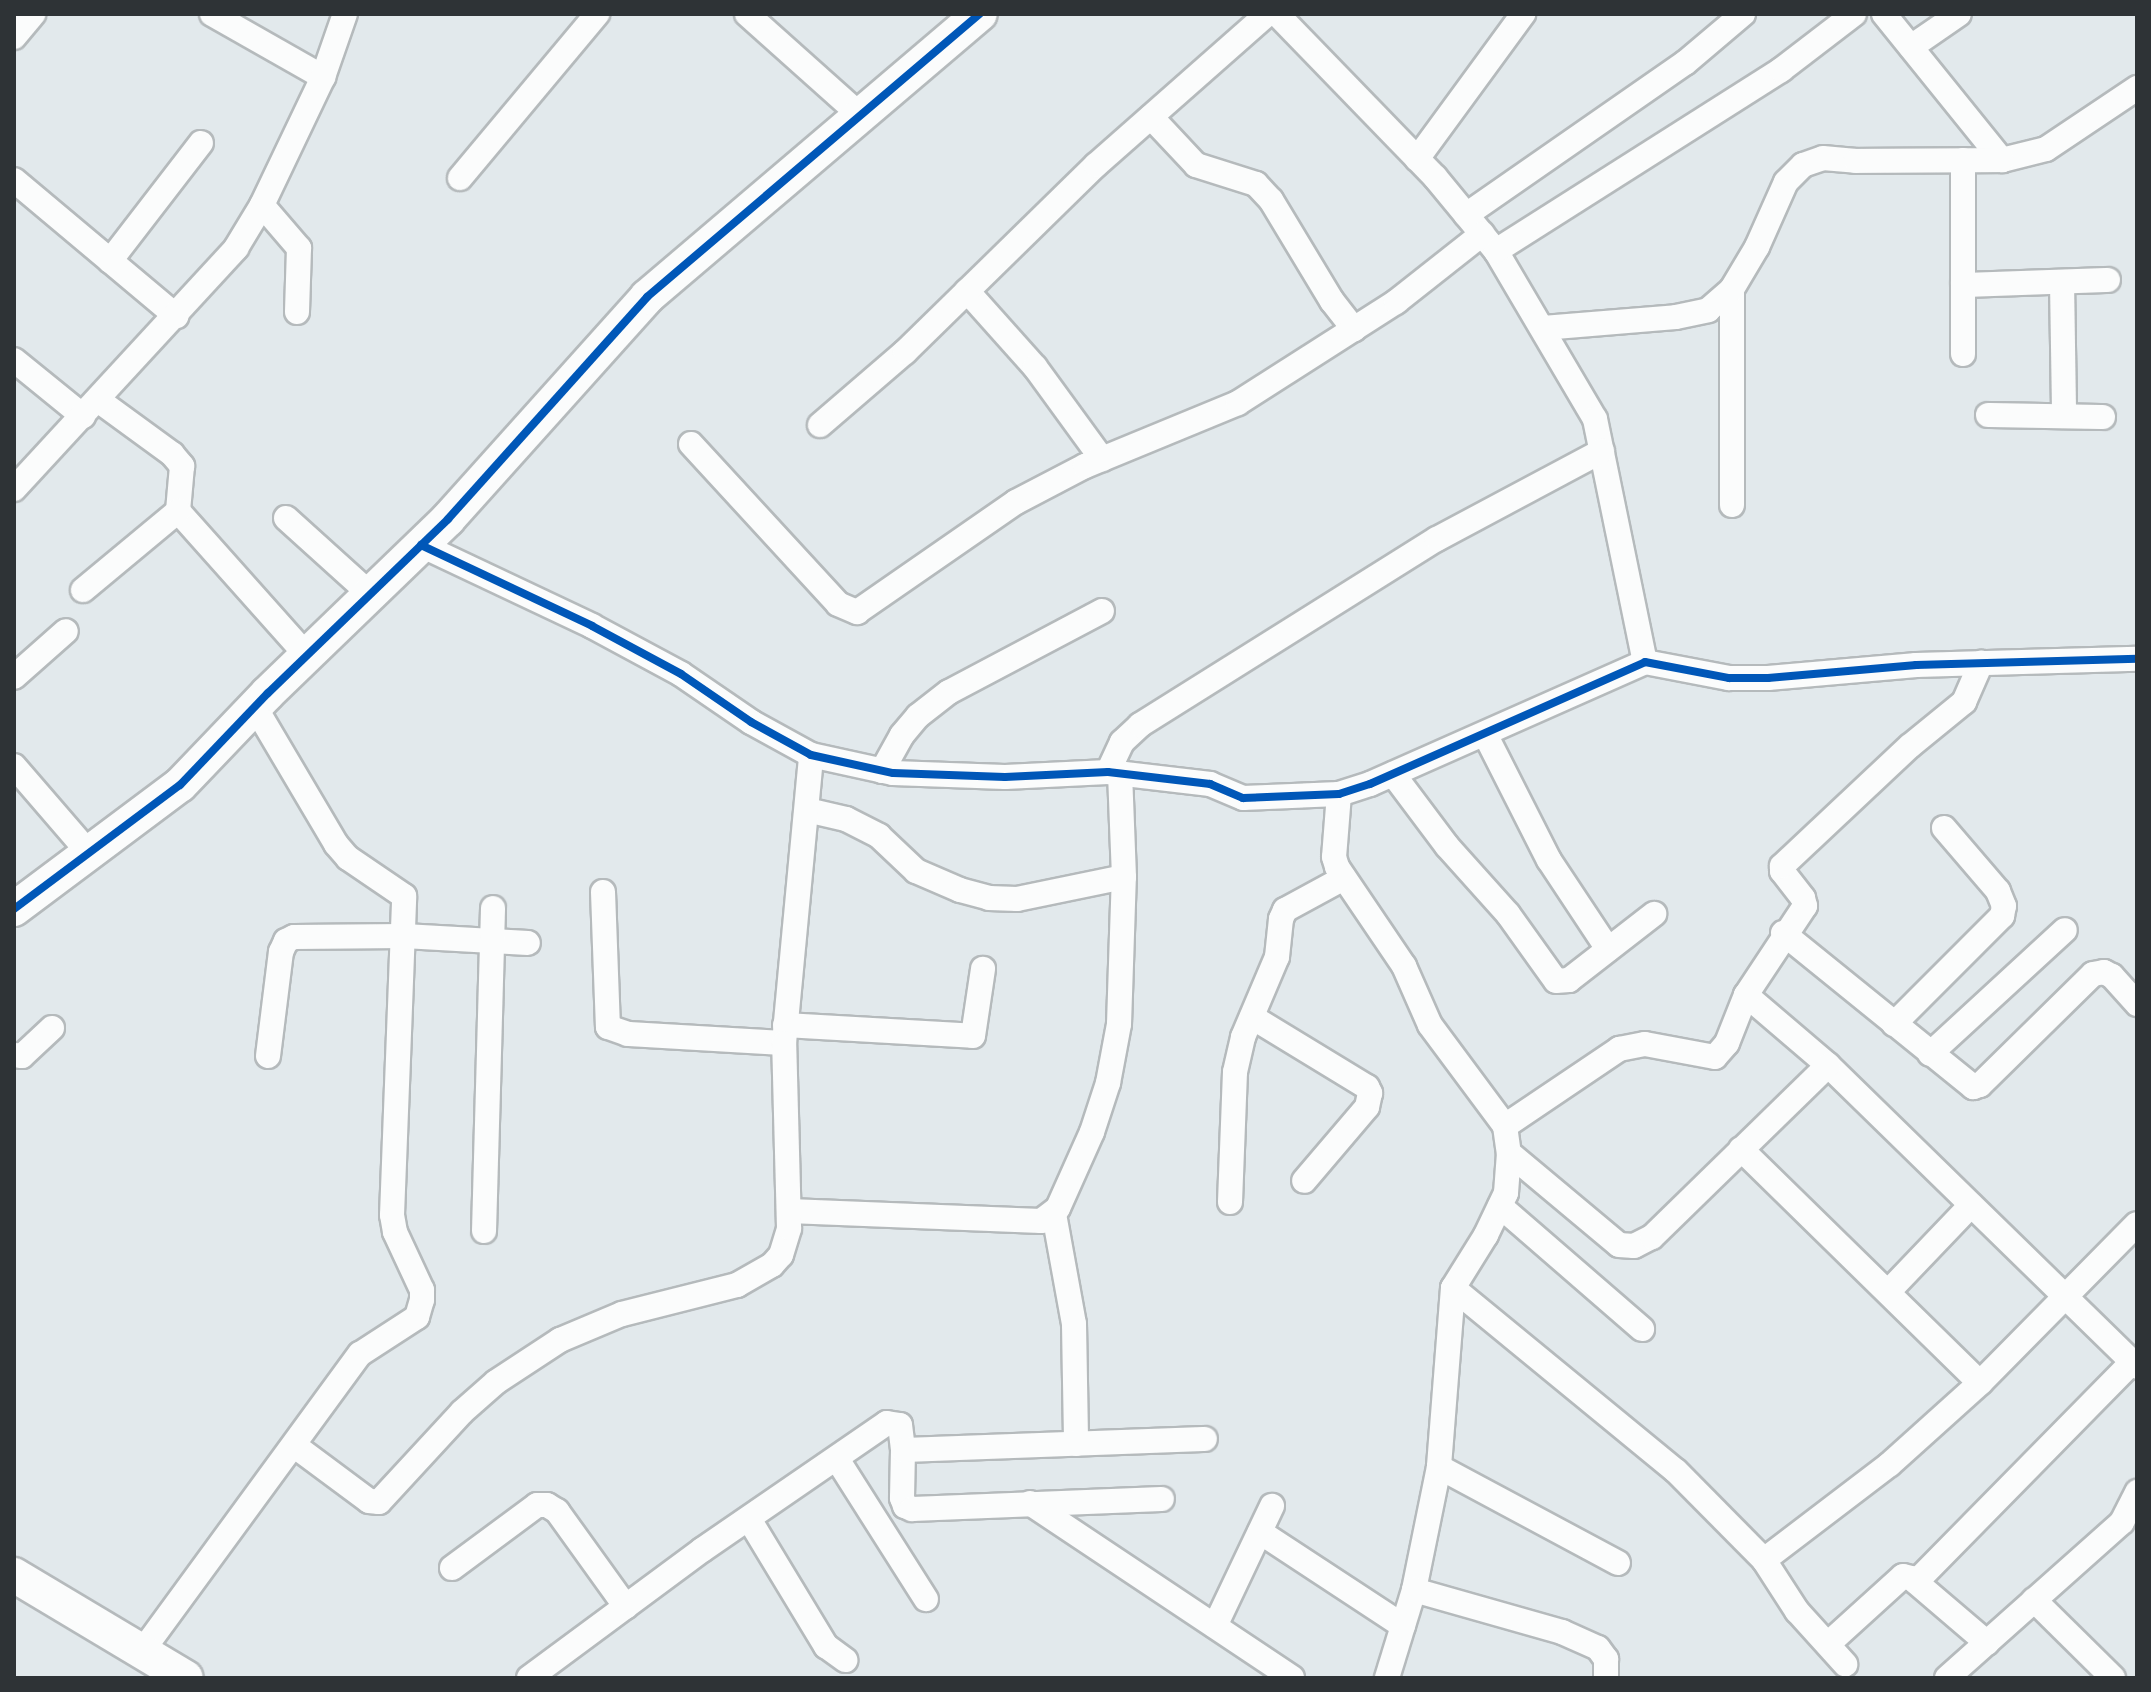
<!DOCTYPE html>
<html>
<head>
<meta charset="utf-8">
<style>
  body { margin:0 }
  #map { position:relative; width:2151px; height:1692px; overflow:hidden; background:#e2e9ec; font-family:Inter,sans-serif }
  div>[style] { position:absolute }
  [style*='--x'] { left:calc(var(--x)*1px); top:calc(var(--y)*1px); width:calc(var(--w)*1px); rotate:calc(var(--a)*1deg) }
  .roads { filter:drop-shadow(2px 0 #b5babc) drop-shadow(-2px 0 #b5babc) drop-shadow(0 2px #b5babc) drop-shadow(0 -2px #b5babc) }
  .street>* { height:24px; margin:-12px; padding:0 12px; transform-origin:12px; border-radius:12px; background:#fbfcfc }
  .secondary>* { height:34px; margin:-17px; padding:0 17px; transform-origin:17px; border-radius:17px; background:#fbfcfc }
  .cycleway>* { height:8px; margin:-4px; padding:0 4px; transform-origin:4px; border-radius:4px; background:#0057b8 }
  span { translate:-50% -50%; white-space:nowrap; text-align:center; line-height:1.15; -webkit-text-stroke:8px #fff; paint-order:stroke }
  .frame { position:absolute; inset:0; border:16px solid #2e3336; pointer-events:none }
</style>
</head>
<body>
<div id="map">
  <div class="roads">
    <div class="street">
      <i style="--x:212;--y:14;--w:128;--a:29.6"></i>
      <i style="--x:747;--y:14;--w:152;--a:41.8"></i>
      <i style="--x:1277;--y:14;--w:227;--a:45.9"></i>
      <i style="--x:1435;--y:177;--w:96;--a:50.5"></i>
      <i style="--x:1496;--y:251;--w:195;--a:59.5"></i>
      <i style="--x:1595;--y:419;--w:248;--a:78.4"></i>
      <i style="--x:1884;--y:14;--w:188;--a:51.1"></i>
      <i style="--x:2002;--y:160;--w:45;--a:-14"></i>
      <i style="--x:2046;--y:149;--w:110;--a:-33.8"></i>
      <i style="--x:14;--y:37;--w:30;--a:-50"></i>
      <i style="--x:1911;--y:47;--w:58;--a:-34.5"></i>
      <i style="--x:1151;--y:117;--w:66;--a:46.8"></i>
      <i style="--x:1196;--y:165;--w:63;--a:17.6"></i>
      <i style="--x:1256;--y:184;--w:22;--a:47"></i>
      <i style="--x:1271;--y:200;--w:118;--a:58.9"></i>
      <i style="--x:1332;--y:301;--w:36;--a:52"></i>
      <i style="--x:1417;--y:159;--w:180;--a:-53.8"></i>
      <i style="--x:460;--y:178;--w:214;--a:-50.1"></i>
      <i style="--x:14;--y:180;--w:212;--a:40"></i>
      <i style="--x:262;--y:205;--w:57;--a:49.3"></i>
      <i style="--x:299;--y:248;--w:64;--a:91.8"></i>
      <i style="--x:1466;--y:215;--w:267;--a:-34.8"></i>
      <i style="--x:1685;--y:63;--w:76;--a:-40.2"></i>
      <i style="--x:1496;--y:251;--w:338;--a:-32.4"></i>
      <i style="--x:1781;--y:70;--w:92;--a:-37.5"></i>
      <i style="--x:110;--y:261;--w:149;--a:-52.4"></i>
      <i style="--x:2062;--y:282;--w:134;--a:89.1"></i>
      <i style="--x:1963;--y:285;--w:145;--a:-2"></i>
      <i style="--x:1732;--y:289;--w:216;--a:90"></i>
      <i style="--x:967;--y:291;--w:102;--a:48.2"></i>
      <i style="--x:1035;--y:367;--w:114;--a:53.9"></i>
      <i style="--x:1543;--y:328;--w:133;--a:-4.7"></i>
      <i style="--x:1676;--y:317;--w:33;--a:-12"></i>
      <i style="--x:1708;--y:310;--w:32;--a:-41"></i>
      <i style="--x:1732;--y:289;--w:49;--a:-59.2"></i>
      <i style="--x:1757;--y:247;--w:71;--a:-66"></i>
      <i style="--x:1786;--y:182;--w:24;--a:-45"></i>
      <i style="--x:1803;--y:165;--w:21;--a:-19"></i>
      <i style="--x:1823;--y:158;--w:33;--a:5"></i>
      <i style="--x:1856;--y:161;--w:146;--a:-0.4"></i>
      <i style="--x:1963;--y:354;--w:194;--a:-90"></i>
      <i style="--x:14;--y:360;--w:89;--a:39.1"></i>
      <i style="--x:98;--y:400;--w:92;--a:36.1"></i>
      <i style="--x:172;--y:454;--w:16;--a:50"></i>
      <i style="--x:182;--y:466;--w:45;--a:95.1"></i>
      <i style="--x:178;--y:511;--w:194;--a:48.3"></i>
      <i style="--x:1988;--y:415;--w:115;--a:1"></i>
      <i style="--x:820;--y:425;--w:112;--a:-40.7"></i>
      <i style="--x:905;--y:352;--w:267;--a:-44.4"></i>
      <i style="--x:1096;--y:165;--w:228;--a:-41.4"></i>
      <i style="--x:691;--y:444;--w:217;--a:47.4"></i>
      <i style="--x:838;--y:604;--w:21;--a:23"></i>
      <i style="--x:857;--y:612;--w:193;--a:-34.7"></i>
      <i style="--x:1016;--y:502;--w:78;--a:-27.6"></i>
      <i style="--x:1085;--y:466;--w:165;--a:-22.4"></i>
      <i style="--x:1238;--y:403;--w:188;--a:-32.6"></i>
      <i style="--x:1396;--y:302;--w:110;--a:-38.3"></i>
      <i style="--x:14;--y:489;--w:328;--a:-47.3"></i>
      <i style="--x:236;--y:248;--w:50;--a:-58.8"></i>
      <i style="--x:262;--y:205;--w:142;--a:-64.5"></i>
      <i style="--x:323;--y:77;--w:67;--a:-70.8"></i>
      <i style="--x:286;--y:518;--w:113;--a:42.1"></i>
      <i style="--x:421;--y:545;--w:189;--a:25.3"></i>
      <i style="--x:592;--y:626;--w:101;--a:28.3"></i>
      <i style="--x:681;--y:674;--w:85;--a:34.4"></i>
      <i style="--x:751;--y:722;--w:68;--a:28.8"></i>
      <i style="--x:811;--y:755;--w:84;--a:12.4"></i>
      <i style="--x:893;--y:773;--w:112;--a:2"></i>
      <i style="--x:1005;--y:777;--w:103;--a:-2.8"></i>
      <i style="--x:1108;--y:772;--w:103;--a:6.7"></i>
      <i style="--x:1210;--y:784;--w:36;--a:23"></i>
      <i style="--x:1243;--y:798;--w:96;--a:-2.4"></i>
      <i style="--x:1339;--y:794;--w:33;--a:-18"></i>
      <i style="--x:1370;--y:784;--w:301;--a:-23.9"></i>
      <i style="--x:1645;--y:662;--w:86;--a:10.8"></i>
      <i style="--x:1729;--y:678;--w:39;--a:0"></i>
      <i style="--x:1768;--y:678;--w:149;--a:-5"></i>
      <i style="--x:1916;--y:665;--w:221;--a:-1.6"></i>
      <i style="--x:83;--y:590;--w:124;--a:-39.7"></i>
      <i style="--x:14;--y:677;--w:69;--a:-41.5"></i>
      <i style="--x:1485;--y:734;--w:141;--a:63.1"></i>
      <i style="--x:1549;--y:860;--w:107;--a:56.5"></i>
      <i style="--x:14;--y:766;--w:115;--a:49.2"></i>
      <i style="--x:882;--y:771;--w:41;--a:-60.9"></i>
      <i style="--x:902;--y:735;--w:25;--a:-50"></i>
      <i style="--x:918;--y:716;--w:39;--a:-38"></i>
      <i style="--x:949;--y:692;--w:173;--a:-27.9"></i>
      <i style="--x:1108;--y:772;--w:33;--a:-65"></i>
      <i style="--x:1122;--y:742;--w:25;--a:-43"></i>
      <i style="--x:1140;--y:725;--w:350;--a:-32.1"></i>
      <i style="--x:1437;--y:539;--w:187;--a:-28.1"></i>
      <i style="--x:1393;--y:774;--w:90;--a:53.1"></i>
      <i style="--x:1447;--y:846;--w:91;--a:48.1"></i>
      <i style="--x:1508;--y:914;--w:82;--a:54.4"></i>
      <i style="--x:1556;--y:981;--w:13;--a:-4"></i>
      <i style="--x:1569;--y:980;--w:108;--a:-37.8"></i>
      <i style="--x:1339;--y:794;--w:63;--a:94.5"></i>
      <i style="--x:1334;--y:857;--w:10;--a:73"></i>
      <i style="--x:1337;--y:867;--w:120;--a:55.9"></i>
      <i style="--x:1404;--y:966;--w:64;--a:66.2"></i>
      <i style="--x:1430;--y:1025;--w:126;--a:53.4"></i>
      <i style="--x:1505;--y:1126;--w:27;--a:82"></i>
      <i style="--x:1509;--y:1153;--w:40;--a:94.3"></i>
      <i style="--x:1506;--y:1193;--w:47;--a:115.5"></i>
      <i style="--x:1486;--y:1235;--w:62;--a:121.9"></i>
      <i style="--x:1453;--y:1288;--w:180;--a:94.5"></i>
      <i style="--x:1439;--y:1467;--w:126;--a:101.5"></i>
      <i style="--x:1414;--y:1590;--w:92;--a:107.1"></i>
      <i style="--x:807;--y:810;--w:40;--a:13"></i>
      <i style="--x:846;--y:819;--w:37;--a:27"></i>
      <i style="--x:879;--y:836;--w:51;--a:43.4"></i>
      <i style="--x:916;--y:871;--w:48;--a:23.4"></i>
      <i style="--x:960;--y:890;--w:30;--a:15"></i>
      <i style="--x:989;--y:898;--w:28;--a:2"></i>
      <i style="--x:1017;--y:899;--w:109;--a:-11.6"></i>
      <i style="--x:603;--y:892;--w:135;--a:87.9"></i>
      <i style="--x:608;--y:1027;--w:21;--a:19"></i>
      <i style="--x:628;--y:1034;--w:156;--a:3.3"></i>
      <i style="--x:784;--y:1043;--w:289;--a:-84.6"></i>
      <i style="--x:1783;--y:933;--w:245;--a:39"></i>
      <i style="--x:1973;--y:1087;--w:7;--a:-16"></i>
      <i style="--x:1980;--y:1085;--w:158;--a:-44.5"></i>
      <i style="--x:2093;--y:974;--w:11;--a:-10"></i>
      <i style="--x:2104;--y:972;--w:9;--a:27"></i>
      <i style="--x:2112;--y:976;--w:38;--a:48"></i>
      <i style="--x:1746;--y:995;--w:108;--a:40.5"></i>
      <i style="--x:1828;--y:1065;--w:432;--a:44.3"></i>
      <i style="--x:1252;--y:1017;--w:135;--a:31.3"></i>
      <i style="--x:1367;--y:1087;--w:7;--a:63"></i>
      <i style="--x:1370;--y:1093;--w:14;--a:102"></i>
      <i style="--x:1367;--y:1107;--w:97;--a:130.4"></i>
      <i style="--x:1894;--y:1024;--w:153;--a:-45"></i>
      <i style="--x:2002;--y:916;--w:10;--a:-79"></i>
      <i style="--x:2004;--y:906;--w:16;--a:-112"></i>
      <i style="--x:1998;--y:891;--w:83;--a:-130.6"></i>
      <i style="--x:785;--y:1025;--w:188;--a:3.3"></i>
      <i style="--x:973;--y:1036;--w:68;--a:-81.5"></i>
      <i style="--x:1930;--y:1054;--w:183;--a:-42.6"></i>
      <i style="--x:14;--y:1055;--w:8;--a:7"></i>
      <i style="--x:22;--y:1056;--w:41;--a:-43"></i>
      <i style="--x:268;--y:1056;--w:105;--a:-82.9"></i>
      <i style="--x:281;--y:952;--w:12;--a:-66"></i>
      <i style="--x:286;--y:941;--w:9;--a:-27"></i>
      <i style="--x:294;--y:937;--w:110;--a:-0.5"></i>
      <i style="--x:404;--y:936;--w:124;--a:3.2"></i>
      <i style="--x:1505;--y:1126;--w:138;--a:-34"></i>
      <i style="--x:1619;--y:1049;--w:26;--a:-11"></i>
      <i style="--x:1645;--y:1044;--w:71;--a:10.5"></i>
      <i style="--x:1715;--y:1057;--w:18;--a:-49"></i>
      <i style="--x:1727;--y:1043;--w:52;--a:-68.4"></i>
      <i style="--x:1746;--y:995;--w:107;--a:-56.5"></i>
      <i style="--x:1805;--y:906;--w:8;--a:-104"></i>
      <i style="--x:1803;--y:898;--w:34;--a:-128"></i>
      <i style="--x:1782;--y:871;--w:5;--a:-90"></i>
      <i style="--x:1782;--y:866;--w:175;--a:-43.2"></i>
      <i style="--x:1910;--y:746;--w:70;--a:-39.2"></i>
      <i style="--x:1964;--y:702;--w:43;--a:-66.4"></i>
      <i style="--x:1741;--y:1149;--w:334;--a:44.4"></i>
      <i style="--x:1509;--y:1153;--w:143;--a:39.9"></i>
      <i style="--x:1619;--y:1245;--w:15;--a:4"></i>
      <i style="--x:1634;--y:1246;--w:20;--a:-27"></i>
      <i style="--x:1652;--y:1237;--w:246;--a:-44.3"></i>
      <i style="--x:1230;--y:1202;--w:130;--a:-87.8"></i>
      <i style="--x:1235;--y:1072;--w:36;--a:-77"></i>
      <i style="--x:1243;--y:1037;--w:87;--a:-67"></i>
      <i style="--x:1277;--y:957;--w:38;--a:-84"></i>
      <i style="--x:1281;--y:919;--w:10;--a:-66"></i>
      <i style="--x:1285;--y:910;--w:67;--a:-28.5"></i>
      <i style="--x:1500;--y:1206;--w:188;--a:40.9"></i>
      <i style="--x:789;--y:1211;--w:252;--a:2.3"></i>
      <i style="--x:1041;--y:1221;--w:21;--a:-37"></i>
      <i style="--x:1058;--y:1208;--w:83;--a:-65.9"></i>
      <i style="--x:1092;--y:1132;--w:52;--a:-71.9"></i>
      <i style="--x:1108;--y:1083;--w:60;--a:-79.4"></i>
      <i style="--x:1119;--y:1024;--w:147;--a:-88.1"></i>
      <i style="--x:1124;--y:877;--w:104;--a:-92.2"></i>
      <i style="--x:1054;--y:1214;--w:112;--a:79.7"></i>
      <i style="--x:1074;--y:1324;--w:120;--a:89"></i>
      <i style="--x:484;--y:1231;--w:323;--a:-88.4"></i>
      <i style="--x:1453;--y:1288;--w:288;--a:39.4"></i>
      <i style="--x:1676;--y:1471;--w:125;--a:45.3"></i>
      <i style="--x:1764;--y:1560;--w:61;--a:57.1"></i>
      <i style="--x:1797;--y:1611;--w:72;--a:47.8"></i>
      <i style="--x:1888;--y:1292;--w:120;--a:-46.3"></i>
      <i style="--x:295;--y:1446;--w:92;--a:36.6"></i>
      <i style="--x:369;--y:1501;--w:10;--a:6"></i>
      <i style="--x:379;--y:1502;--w:122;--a:-47.3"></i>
      <i style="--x:462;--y:1412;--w:45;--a:-41.4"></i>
      <i style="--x:496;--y:1382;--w:77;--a:-33.3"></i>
      <i style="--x:560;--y:1340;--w:67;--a:-22.8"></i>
      <i style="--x:622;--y:1314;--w:119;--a:-14.2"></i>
      <i style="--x:737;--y:1285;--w:40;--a:-29.7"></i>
      <i style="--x:772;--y:1265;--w:13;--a:-48"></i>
      <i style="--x:781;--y:1255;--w:28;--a:-73"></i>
      <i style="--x:789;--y:1228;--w:185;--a:-91.5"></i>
      <i style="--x:903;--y:1450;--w:48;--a:91.2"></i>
      <i style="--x:902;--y:1498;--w:9;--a:69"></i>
      <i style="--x:905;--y:1506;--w:8;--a:23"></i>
      <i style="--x:912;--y:1509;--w:250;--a:-2.3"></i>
      <i style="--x:837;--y:1459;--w:166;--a:57.6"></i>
      <i style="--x:1439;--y:1467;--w:203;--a:28.2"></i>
      <i style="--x:1030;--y:1503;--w:315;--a:33.7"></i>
      <i style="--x:749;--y:1519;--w:149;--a:58.8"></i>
      <i style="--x:826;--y:1646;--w:24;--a:36"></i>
      <i style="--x:1260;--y:1532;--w:171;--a:33.3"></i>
      <i style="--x:1764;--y:1560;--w:158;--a:-37.3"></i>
      <i style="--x:1890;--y:1464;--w:121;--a:-42"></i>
      <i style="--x:1980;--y:1383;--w:223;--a:-45.4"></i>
      <i style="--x:452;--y:1568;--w:106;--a:-36.5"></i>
      <i style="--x:537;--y:1505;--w:10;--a:0"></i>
      <i style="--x:547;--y:1505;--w:12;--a:31"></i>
      <i style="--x:557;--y:1511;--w:118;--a:54.3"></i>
      <i style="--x:1916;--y:1582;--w:308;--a:-45.5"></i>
      <i style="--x:1414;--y:1590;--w:154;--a:15.8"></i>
      <i style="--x:1562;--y:1632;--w:39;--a:24"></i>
      <i style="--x:1598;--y:1648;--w:14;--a:54"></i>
      <i style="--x:1606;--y:1659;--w:19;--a:90"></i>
      <i style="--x:2034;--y:1600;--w:111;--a:44.6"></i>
      <i style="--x:1215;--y:1626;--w:133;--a:-64.6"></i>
      <i style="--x:1828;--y:1644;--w:101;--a:-42.2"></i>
      <i style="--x:1903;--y:1576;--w:8;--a:14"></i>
      <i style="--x:1911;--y:1578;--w:100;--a:40.5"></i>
      <i style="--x:143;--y:1650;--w:367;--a:-53.8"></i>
      <i style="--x:360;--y:1354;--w:68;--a:-33"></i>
      <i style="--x:417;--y:1317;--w:18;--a:-74"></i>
      <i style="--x:422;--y:1300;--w:10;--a:-90"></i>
      <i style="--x:422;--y:1290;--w:64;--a:-115"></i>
      <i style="--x:395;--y:1232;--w:17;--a:-100"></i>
      <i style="--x:392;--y:1215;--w:319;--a:-87.8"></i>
      <i style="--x:404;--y:896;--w:68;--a:-145.8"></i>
      <i style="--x:348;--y:858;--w:18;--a:-131"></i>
      <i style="--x:336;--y:844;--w:159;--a:-120.6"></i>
      <i style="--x:529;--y:1678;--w:215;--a:-36.5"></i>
      <i style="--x:702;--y:1550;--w:224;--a:-34.5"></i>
      <i style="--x:887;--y:1423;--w:13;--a:9"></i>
      <i style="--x:900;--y:1425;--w:25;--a:83"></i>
      <i style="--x:903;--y:1450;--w:302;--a:-2.1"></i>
      <i style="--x:1947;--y:1678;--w:234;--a:-41.7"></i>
      <i style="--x:2122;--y:1522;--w:34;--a:-63"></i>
    </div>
    <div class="secondary">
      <i style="--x:14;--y:909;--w:207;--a:-36.8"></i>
      <i style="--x:180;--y:785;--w:127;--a:-46.3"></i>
      <i style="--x:268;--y:693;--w:250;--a:-44"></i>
      <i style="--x:448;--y:519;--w:298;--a:-48.1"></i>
      <i style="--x:647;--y:297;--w:437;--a:-40.4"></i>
      <i style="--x:14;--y:1575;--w:200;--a:30.9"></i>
    </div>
  </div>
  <div class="cycleway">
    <i style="--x:421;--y:545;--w:189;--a:25.3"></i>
    <i style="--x:592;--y:626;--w:101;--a:28.3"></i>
    <i style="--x:681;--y:674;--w:85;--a:34.4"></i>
    <i style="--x:751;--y:722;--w:68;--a:28.8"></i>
    <i style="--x:811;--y:755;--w:84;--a:12.4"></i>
    <i style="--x:893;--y:773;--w:112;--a:2"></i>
    <i style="--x:1005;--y:777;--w:103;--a:-2.8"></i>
    <i style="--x:1108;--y:772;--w:103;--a:6.7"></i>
    <i style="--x:1210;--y:784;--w:36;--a:23"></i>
    <i style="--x:1243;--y:798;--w:96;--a:-2.4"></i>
    <i style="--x:1339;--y:794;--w:33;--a:-18"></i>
    <i style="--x:1370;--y:784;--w:301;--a:-23.9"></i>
    <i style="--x:1645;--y:662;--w:86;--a:10.8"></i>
    <i style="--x:1729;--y:678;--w:39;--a:0"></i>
    <i style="--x:1768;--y:678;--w:149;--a:-5"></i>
    <i style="--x:1916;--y:665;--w:221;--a:-1.6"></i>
    <i style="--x:14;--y:909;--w:207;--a:-36.8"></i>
    <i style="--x:180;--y:785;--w:127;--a:-46.3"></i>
    <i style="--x:268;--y:693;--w:250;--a:-44"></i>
    <i style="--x:448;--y:519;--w:298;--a:-48.1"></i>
    <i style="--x:647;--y:297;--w:437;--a:-40.4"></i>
  </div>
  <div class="frame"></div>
</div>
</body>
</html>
